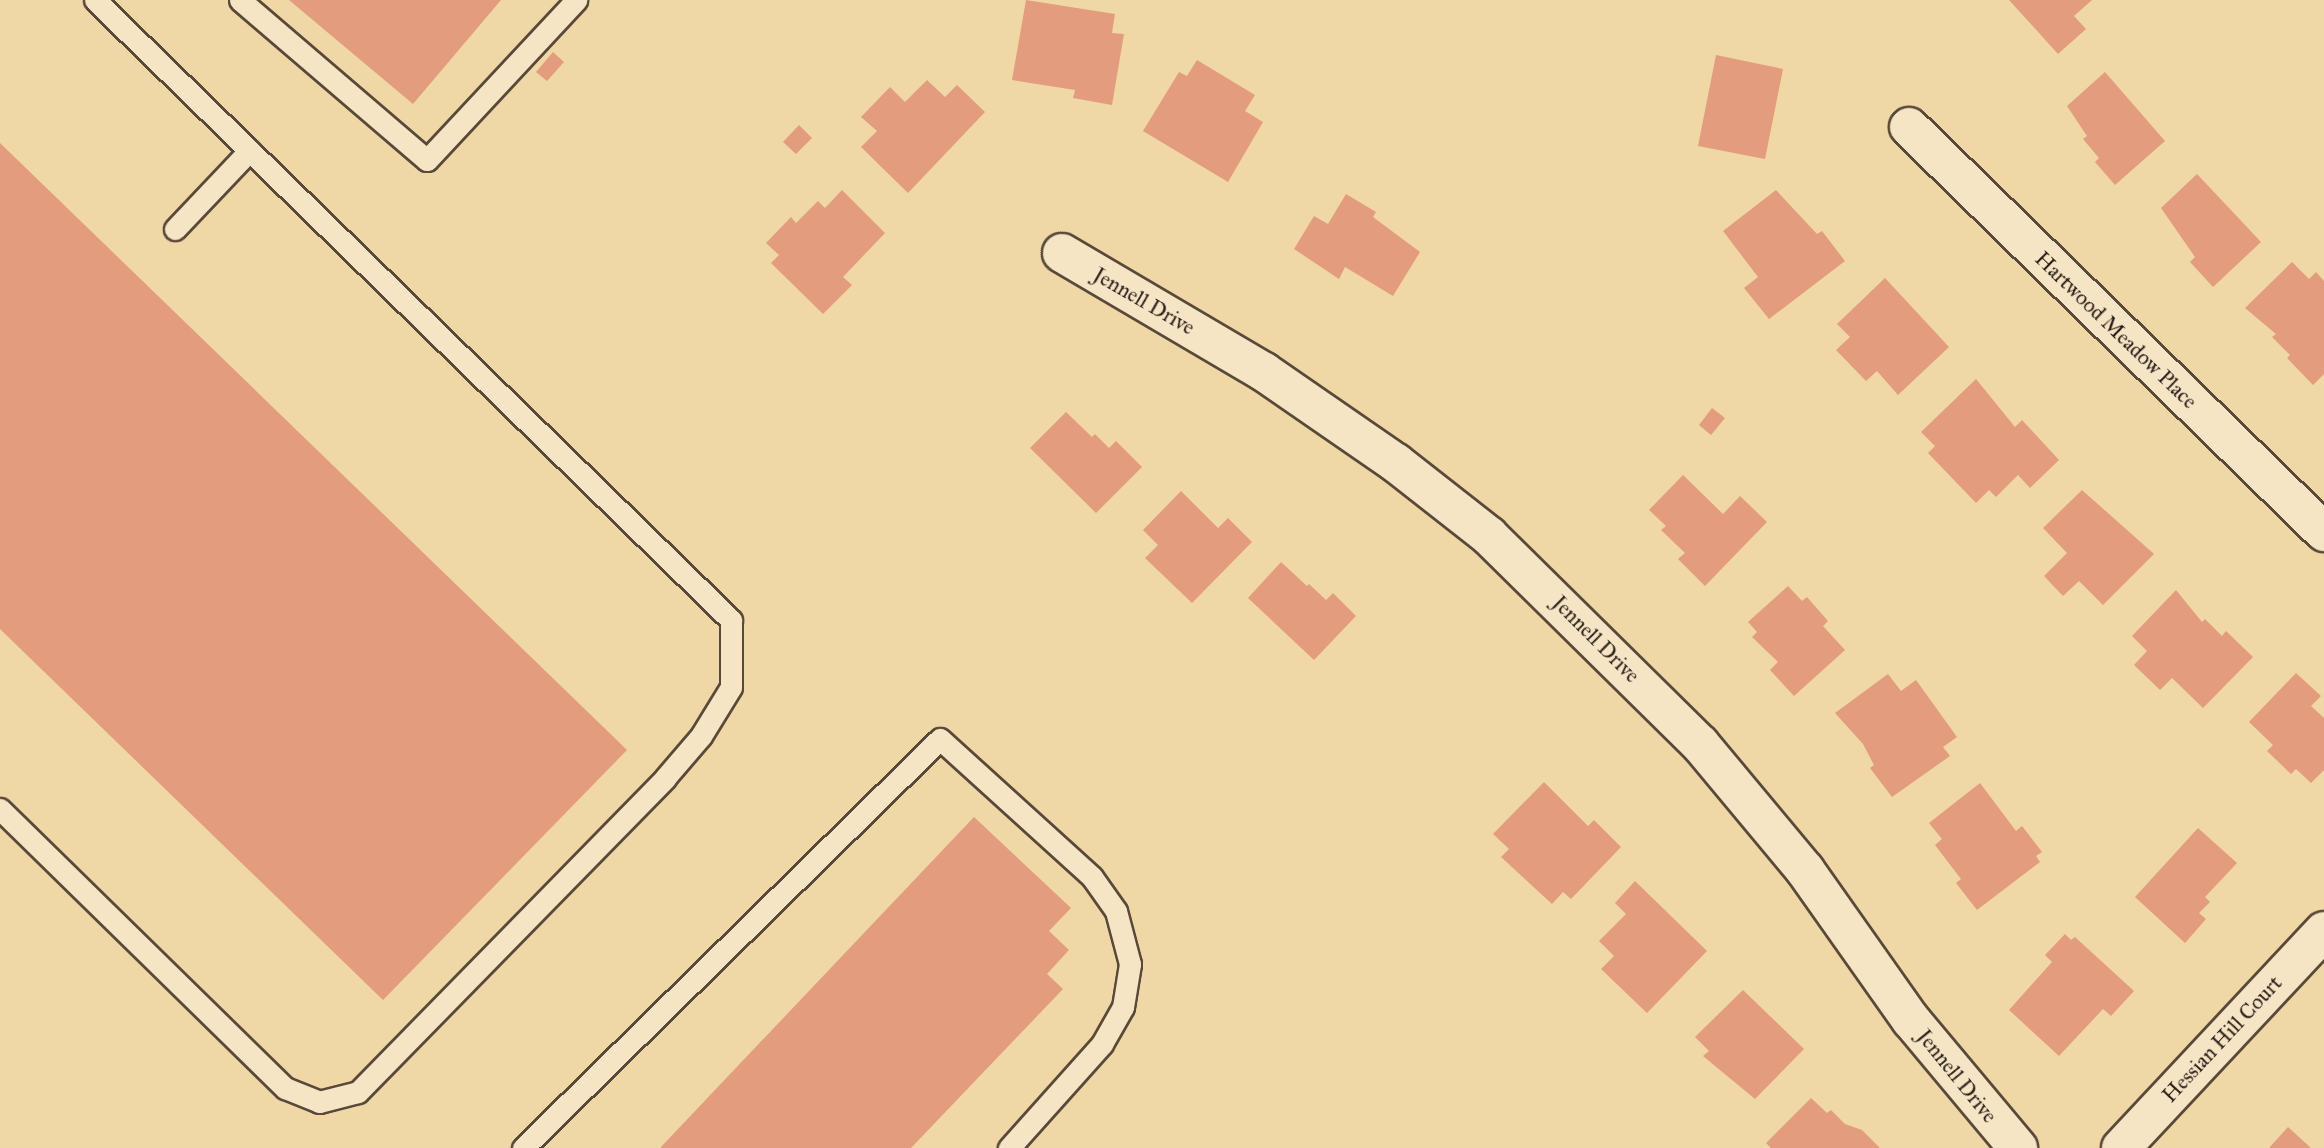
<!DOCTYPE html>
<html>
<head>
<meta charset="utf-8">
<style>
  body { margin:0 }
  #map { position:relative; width:2324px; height:1148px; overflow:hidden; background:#efd7a6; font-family:"IM FELL Great Primer",serif }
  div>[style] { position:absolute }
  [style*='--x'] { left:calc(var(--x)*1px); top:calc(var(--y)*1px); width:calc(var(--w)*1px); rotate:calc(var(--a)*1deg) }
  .building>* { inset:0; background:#e39c7d }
  .roads { filter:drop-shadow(2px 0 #594939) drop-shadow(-2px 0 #594939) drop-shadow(0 2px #594939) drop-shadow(0 -2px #594939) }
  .service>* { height:21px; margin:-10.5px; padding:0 10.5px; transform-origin:10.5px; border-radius:10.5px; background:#f5e5c5 }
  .minor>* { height:38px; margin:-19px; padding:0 19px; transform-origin:19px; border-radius:19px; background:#f5e5c5 }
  span { translate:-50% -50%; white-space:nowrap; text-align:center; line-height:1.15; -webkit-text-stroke:6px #f5e5c5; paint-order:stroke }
  .street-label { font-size:21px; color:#271a15 }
</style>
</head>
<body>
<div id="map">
  <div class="building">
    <i style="clip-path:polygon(289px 0,501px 0,413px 104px)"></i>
    <i style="clip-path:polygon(1026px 0,1115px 14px,1112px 33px,1124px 34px,1112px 105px,1073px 98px,1075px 90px,1012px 80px)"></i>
    <i style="clip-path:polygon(2009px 0,2092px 0,2074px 16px,2086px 29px,2058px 54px)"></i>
    <i style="clip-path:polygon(553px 52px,564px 62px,547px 81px,536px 72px)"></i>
    <i style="clip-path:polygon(1716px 55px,1783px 69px,1765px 159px,1698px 146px)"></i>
    <i style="clip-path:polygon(1197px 60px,1255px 95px,1245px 111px,1263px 122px,1228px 182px,1143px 131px,1179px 72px,1187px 76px)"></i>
    <i style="clip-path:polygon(2105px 72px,2165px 141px,2115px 185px,2095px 162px,2099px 158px,2083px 139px,2087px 136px,2067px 106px)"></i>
    <i style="clip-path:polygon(927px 80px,945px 97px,957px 85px,985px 112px,908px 193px,861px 147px,877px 131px,861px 117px,890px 87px,905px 102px)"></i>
    <i style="clip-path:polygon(799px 125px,812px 138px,796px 154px,783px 142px)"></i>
    <i style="clip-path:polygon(0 143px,627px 750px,383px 1000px,0 629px)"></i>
    <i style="clip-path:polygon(2197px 174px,2261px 242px,2213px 287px,2190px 262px,2195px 257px,2161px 208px)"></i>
    <i style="clip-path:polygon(842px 190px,885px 233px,843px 277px,852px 285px,823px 314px,771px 263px,779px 255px,766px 243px,791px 217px,796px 223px,818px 201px,825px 208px)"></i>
    <i style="clip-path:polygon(1776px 190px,1817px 234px,1822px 231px,1845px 261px,1769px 319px,1744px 288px,1758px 277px,1723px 231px)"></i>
    <i style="clip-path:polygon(1346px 194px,1376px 212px,1373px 217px,1420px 252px,1393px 296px,1345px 267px,1339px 279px,1294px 249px,1314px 216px,1328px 224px)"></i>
    <i style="clip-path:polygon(2292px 262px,2309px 279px,2316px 272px,2324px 281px,2324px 374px,2313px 385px,2287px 358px,2290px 355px,2272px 337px,2276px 334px,2245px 308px)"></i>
    <i style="clip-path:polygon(1885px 278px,1949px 347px,1898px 395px,1877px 371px,1866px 381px,1836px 350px,1850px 337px,1837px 324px)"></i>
    <i style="clip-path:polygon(1976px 379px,2015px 427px,2022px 420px,2059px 460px,2030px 488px,2018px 475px,1996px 497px,1989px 490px,1976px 503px,1928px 453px,1935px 446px,1921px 432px)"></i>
    <i style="clip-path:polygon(1712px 408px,1725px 418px,1711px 435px,1699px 425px)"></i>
    <i style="clip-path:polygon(1066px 412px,1092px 437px,1095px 434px,1109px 448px,1116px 441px,1142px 467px,1096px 513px,1030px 448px)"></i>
    <i style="clip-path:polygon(1683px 475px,1723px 514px,1740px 496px,1767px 522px,1705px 586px,1678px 559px,1685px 553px,1661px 530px,1666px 526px,1649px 510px)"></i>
    <i style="clip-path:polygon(2082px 490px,2154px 554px,2103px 605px,2079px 581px,2063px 596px,2044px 576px,2067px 553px,2043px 528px)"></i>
    <i style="clip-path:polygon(1181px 491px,1218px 528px,1228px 518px,1252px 542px,1192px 603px,1145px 558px,1158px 545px,1143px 530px)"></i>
    <i style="clip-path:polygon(1281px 562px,1307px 586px,1309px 584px,1326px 600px,1333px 593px,1356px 616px,1314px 660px,1248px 598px)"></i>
    <i style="clip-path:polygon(1788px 586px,1802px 601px,1807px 597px,1828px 621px,1823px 626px,1845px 650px,1794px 696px,1770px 670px,1778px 662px,1752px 637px,1757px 632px,1748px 622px)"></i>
    <i style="clip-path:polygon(2176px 590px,2202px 622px,2205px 619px,2222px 636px,2226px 631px,2253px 657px,2203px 708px,2172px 678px,2160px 690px,2134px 665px,2147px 651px,2132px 636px)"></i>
    <i style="clip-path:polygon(2296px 673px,2321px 696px,2311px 706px,2324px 718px,2324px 770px,2311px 783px,2296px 769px,2291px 774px,2267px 751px,2273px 745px,2249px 722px)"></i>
    <i style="clip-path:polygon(1888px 674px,1901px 691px,1916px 680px,1957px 737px,1943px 747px,1950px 756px,1892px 797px,1870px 768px,1874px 765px,1863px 744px,1835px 713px)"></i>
    <i style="clip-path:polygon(1544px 782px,1588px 826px,1594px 820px,1621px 847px,1571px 899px,1563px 892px,1552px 904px,1501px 857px,1509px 849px,1493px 834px)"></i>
    <i style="clip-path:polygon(1980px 783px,2016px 831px,2022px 826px,2042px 852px,2036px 856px,2040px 862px,1977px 910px,1956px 883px,1961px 879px,1935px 845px,1942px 839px,1929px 823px)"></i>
    <i style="clip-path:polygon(974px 817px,1071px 908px,1049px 931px,1069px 950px,1047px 974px,1063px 989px,911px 1148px,660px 1148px)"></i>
    <i style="clip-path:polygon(2198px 828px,2237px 863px,2205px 897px,2210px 902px,2199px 913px,2206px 919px,2185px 943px,2135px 897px)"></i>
    <i style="clip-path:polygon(1635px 881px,1707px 951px,1647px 1013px,1601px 969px,1614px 956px,1599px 941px,1626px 914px,1615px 903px)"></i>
    <i style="clip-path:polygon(2065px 934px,2071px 940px,2075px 937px,2134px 991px,2111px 1016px,2103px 1009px,2059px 1056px,2009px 1010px,2052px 962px,2045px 955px)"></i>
    <i style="clip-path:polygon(1743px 990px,1804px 1049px,1755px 1099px,1703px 1056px,1709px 1051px,1695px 1037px)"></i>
    <i style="clip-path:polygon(1811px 1098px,1827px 1113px,1831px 1110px,1845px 1124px,1862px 1130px,1880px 1148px,1771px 1148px,1766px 1143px)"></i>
    <i style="clip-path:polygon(2288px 1127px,2311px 1148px,2269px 1148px)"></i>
  </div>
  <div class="roads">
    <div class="service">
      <i style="--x:240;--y:0;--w:246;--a:40.6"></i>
      <i style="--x:427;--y:160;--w:219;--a:-47"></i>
      <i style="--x:175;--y:229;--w:108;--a:-46.5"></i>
      <i style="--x:0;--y:809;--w:399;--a:44.4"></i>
      <i style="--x:285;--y:1088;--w:37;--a:22"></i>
      <i style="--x:319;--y:1102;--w:40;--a:-14.4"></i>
      <i style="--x:358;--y:1092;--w:439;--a:-45.6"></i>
      <i style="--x:665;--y:778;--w:55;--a:-49.4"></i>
      <i style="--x:701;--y:736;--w:57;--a:-58.5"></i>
      <i style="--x:731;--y:687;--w:67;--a:-90"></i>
      <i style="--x:731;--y:620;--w:888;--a:-135.73"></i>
      <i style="--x:523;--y:1148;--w:584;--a:-44.45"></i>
      <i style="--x:940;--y:739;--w:205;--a:42.2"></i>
      <i style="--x:1092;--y:877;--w:42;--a:54.8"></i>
      <i style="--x:1116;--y:911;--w:55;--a:75.2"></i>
      <i style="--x:1130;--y:964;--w:44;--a:99.2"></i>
      <i style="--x:1123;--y:1007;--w:43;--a:119.6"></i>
      <i style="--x:1102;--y:1044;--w:140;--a:131.8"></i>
    </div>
    <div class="minor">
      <i style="--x:1909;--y:127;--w:580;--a:44.3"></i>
      <i style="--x:1062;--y:253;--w:234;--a:30.5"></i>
      <i style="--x:1264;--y:372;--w:160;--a:34.6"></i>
      <i style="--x:1396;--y:463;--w:118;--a:38.1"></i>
      <i style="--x:1489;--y:536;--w:296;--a:44.6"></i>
      <i style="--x:1700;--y:744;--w:164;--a:50.2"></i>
      <i style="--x:1805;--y:870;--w:184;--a:54.8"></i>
      <i style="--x:1911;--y:1020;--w:167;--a:50.1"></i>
      <i style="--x:2121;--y:1148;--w:297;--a:-46.9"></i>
    </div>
  </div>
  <div class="street-label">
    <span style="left:1144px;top:301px;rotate:30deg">Jennell Drive</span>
    <span style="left:2116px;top:330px;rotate:44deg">Hartwood Meadow Place</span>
    <span style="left:1596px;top:639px;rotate:45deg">Jennell Drive</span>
    <span style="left:2222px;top:1039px;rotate:-47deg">Hessian Hill Court</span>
    <span style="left:1957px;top:1076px;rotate:51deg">Jennell Drive</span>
  </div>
</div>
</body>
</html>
